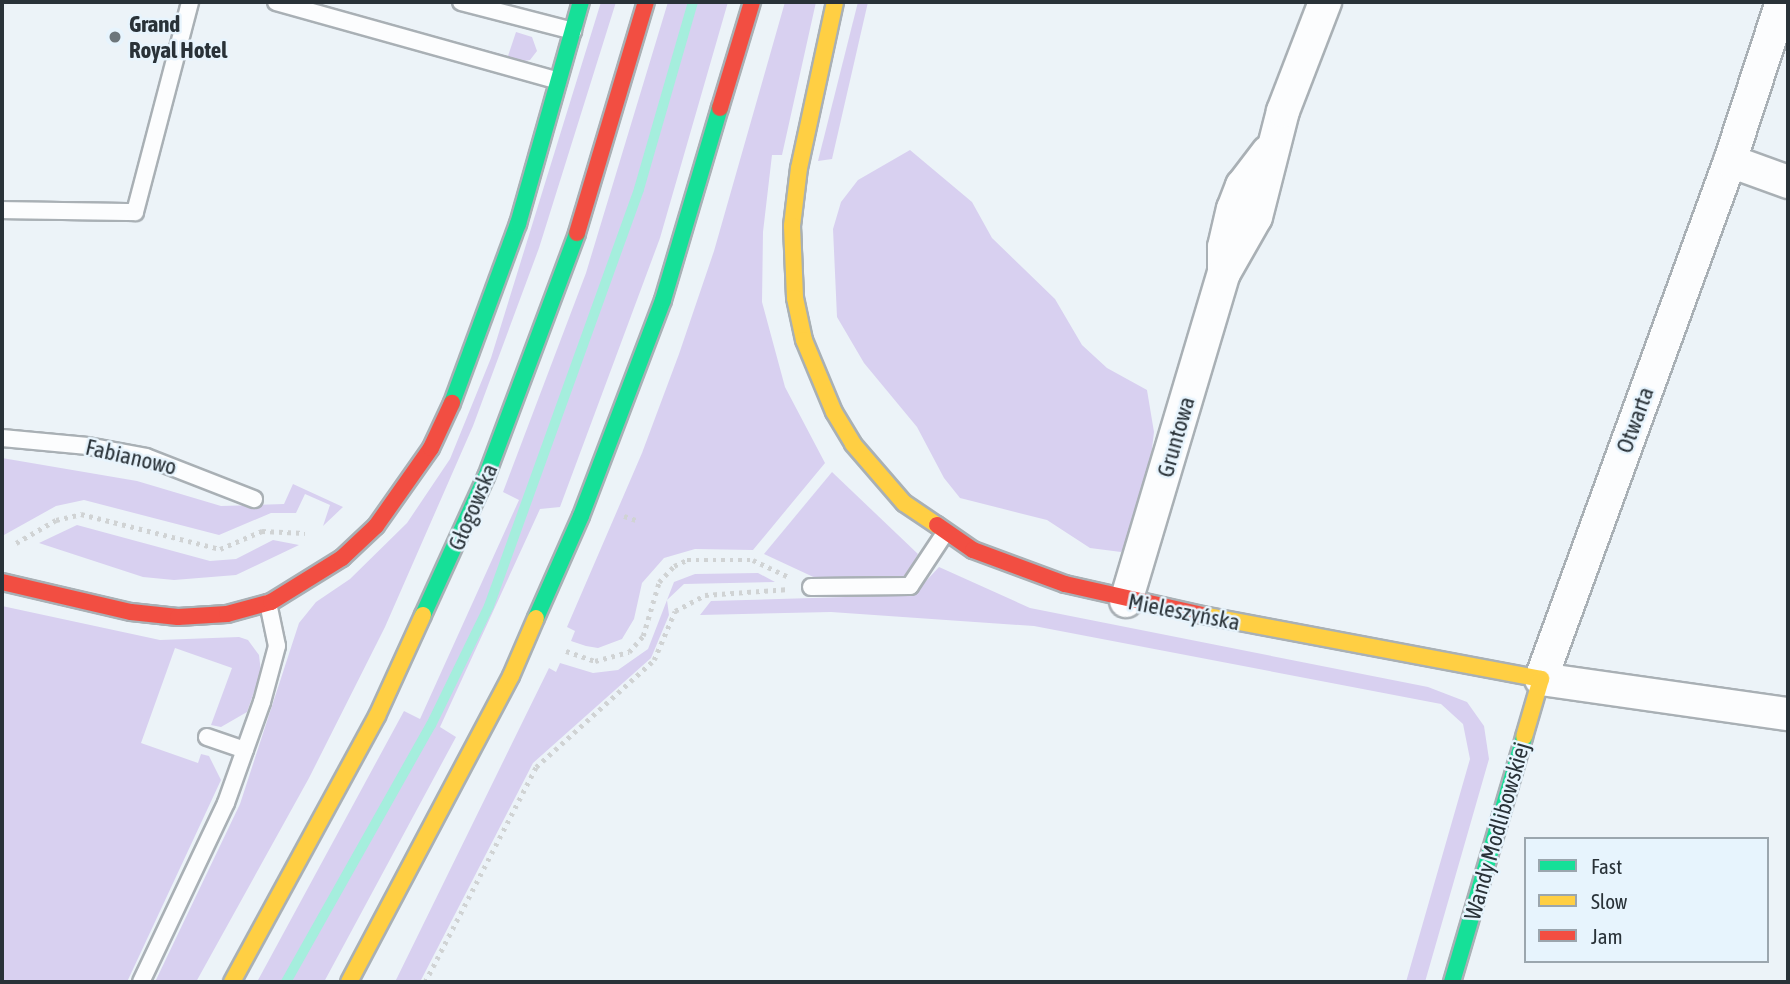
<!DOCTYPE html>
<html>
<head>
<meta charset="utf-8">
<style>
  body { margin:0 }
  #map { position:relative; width:1790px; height:984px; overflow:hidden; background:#ecf3f8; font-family:"Asap Condensed",sans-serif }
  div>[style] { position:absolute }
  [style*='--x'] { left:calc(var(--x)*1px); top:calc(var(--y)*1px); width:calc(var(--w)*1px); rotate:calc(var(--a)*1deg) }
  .green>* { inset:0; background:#d8d0f0 }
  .stream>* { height:10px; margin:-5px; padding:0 5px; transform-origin:5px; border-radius:5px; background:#a5eedd }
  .path>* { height:4.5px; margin-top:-2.25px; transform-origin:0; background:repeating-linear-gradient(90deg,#d0d3d4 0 3.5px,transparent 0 8.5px) }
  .roads { filter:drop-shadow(2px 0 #a9b0b5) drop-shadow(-2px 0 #a9b0b5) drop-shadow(0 2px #a9b0b5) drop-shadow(0 -2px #a9b0b5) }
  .lane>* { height:16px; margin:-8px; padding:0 8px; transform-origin:8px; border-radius:8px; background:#fcfdfe }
  .street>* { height:32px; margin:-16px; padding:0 16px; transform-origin:16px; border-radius:16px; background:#fcfdfe }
  .fast>* { height:16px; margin:-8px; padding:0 8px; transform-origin:8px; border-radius:8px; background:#16e098 }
  .slow>* { height:16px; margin:-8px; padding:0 8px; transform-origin:8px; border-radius:8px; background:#ffcf43 }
  .jam>* { height:16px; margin:-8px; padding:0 8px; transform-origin:8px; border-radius:8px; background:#f24e42 }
  .dots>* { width:19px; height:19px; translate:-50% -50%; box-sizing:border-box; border:4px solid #e7f4fd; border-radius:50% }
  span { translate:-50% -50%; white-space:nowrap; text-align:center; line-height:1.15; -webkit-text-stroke:5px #e7f4fd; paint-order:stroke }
  .poi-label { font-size:23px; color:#293238; font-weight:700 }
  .left { translate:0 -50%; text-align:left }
  .street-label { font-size:23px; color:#293238 }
  .frame { position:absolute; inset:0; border:4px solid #293238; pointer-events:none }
  .legend { position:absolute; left:1524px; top:837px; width:245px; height:126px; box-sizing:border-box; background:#e7f4fd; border:2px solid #9ba6ae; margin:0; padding:9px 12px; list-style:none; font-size:21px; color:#293238 }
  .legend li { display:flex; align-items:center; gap:14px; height:35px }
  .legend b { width:35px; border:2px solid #9ba6ae }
</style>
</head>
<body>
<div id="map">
  <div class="green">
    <i style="clip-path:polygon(307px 2px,508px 56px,516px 32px,532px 37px,537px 51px,530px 60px,519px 62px)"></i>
    <i style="clip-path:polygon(601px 2px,616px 2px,539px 248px,473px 426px,385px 627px,309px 778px,196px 982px,155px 982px,240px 804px,299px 623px,316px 602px,350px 579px,407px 523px,450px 459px,491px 358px)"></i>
    <i style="clip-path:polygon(668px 2px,728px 2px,660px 238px,560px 507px,540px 509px,440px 727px,456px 737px,324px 982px,257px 982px,404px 711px,420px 719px,519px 500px,503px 492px,586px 273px)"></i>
    <i style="clip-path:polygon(785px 2px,816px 2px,782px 155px,772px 155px,763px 232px,762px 302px,785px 387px,825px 463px,753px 550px,695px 549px,664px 558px,642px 583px,634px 619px,622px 639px,598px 648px,586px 646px,571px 641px,575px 631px,567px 627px,642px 453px,679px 354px,714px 251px)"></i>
    <i style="clip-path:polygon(858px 2px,868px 2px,832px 159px,818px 161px)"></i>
    <i style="clip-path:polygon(910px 150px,972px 202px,992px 238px,1055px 299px,1082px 345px,1107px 368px,1147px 390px,1154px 432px,1146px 499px,1132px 539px,1121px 552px,1090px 548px,1047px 520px,960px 498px,944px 478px,917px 427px,864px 363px,837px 317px,833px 229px,841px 202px,858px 180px)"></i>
    <i style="clip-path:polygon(2px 458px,137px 481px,221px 506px,284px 504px,293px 484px,343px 507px,323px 526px,330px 505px,305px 494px,296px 513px,271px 513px,219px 535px,84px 500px,56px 506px,4px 535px)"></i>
    <i style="clip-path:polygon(832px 472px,918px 554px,903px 580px,822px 581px,764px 554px)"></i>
    <i style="clip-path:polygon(77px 525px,210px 561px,236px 559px,273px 540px,299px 545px,236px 575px,174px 580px,143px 577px,39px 543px)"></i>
    <i style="clip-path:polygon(939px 567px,1030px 608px,1428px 687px,1467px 702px,1484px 726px,1489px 759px,1425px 982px,1406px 982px,1470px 759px,1463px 724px,1441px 704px,1034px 626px,831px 612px,700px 615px,711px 601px,913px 595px)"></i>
    <i style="clip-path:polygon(758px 573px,775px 582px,684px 584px,667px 600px,669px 615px,651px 658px,533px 763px,420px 982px,395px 982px,549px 668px,556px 672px,560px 663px,593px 673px,618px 670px,648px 649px,674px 582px,695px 574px)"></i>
    <i style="clip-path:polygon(2px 606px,160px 640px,239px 637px,248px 640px,259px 655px,261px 672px,247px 712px,221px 727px,211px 725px,232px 668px,175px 648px,141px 743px,198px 763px,201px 754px,209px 756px,221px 780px,127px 982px,2px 982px)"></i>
  </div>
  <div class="stream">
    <i style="--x:286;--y:982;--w:295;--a:-60.6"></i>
    <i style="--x:431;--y:725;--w:132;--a:-64"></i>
    <i style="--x:489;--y:606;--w:443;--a:-70.2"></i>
    <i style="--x:639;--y:189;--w:195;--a:-73.9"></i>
  </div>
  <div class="path">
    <i style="--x:624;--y:516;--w:13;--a:18"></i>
    <i style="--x:16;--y:543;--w:46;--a:-29.9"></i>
    <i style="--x:56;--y:520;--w:26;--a:-13"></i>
    <i style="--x:81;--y:514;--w:143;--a:14.1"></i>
    <i style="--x:220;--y:549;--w:46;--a:-23.2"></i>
    <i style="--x:262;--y:531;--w:43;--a:2.7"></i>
    <i style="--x:566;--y:651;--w:31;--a:19"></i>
    <i style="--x:595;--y:661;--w:35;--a:-15"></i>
    <i style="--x:629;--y:652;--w:21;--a:-49"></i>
    <i style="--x:643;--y:636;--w:56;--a:-73.5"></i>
    <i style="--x:659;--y:582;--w:22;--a:-47"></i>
    <i style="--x:674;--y:566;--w:14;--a:-25"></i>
    <i style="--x:687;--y:560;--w:66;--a:0"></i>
    <i style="--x:753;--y:560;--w:42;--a:25.3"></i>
    <i style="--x:425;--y:982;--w:242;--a:-62.7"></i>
    <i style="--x:536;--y:767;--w:159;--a:-42.2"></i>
    <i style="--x:654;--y:660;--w:53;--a:-66.8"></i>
    <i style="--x:675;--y:611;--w:34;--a:-28"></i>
    <i style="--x:705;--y:595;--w:84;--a:-4.1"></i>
  </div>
  <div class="roads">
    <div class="lane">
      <i style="--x:276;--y:2;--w:293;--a:15.6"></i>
      <i style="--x:461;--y:2;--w:116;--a:14.5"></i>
      <i style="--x:2;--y:210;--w:133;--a:0.9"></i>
      <i style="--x:135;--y:212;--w:217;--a:-75.3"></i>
      <i style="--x:2;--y:438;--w:86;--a:5.3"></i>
      <i style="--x:88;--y:446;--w:59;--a:10.7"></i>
      <i style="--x:146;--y:457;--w:116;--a:21.3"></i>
      <i style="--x:811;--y:587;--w:99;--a:-0.6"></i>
      <i style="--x:910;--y:586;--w:64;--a:-56.6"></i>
      <i style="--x:207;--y:737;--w:40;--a:18.9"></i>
      <i style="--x:141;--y:982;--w:198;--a:-64.6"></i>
      <i style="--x:226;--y:803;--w:107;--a:-70.4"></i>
      <i style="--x:262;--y:702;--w:58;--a:-75"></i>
      <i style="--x:277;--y:646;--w:44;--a:-101.8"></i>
    </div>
    <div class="street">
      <i style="--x:1782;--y:2;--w:167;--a:108.1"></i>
      <i style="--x:1730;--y:161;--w:551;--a:110.05"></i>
      <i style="--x:1541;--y:679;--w:249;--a:8.1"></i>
      <i style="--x:1730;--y:161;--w:62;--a:19.9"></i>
      <i style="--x:1224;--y:273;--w:26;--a:-90"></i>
      <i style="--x:1224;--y:247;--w:39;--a:-77"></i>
      <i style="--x:1233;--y:209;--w:25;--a:-69"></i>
      <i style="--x:1242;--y:186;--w:43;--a:-52.6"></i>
      <i style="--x:1126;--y:601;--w:342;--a:-73.4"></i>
      <i style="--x:1224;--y:273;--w:64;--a:-60.3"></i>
      <i style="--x:1256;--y:217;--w:109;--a:-75.7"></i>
      <i style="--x:1283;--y:111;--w:117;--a:-68.9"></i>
    </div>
    <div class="fast">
      <i style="--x:452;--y:403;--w:191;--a:-69.8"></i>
      <i style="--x:518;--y:224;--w:231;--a:-74.2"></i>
      <i style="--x:423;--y:615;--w:152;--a:-65.5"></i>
      <i style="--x:486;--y:477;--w:260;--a:-69.5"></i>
      <i style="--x:536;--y:618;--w:111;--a:-66.2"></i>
      <i style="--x:581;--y:516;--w:231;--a:-69.2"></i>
      <i style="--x:663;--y:300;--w:200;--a:-73.5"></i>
      <i style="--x:1452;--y:982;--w:255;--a:-73.6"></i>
    </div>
    <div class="slow">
      <i style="--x:835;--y:2;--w:170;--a:102.2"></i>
      <i style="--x:799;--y:168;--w:58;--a:96.9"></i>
      <i style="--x:792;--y:226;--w:72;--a:87.6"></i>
      <i style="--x:795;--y:298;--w:43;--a:77.9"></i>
      <i style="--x:804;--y:340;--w:78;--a:67.4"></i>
      <i style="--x:834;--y:412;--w:37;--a:59"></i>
      <i style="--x:853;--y:444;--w:78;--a:49.2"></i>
      <i style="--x:904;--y:503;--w:40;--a:34"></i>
      <i style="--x:1203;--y:615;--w:344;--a:10.7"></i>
      <i style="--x:1541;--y:679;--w:60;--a:106.3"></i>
      <i style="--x:232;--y:982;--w:303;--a:-61.4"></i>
      <i style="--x:377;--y:716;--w:111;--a:-65.5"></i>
      <i style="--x:349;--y:982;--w:346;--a:-62.1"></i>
      <i style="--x:511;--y:676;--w:63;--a:-66.7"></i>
    </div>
    <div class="jam">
      <i style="--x:720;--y:108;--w:111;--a:-73.2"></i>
      <i style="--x:577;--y:233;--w:241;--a:-73.4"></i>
      <i style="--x:937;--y:525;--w:44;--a:34.8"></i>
      <i style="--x:973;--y:550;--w:98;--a:20.3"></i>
      <i style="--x:1065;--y:584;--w:141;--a:12.7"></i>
      <i style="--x:2;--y:582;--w:132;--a:13.1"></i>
      <i style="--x:131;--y:612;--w:47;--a:6.1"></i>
      <i style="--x:178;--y:617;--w:49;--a:-3.5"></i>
      <i style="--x:227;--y:614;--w:46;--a:-15.3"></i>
      <i style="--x:271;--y:602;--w:84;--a:-31.8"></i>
      <i style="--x:342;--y:558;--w:47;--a:-43.3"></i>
      <i style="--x:376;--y:526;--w:95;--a:-54.8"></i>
      <i style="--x:431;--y:448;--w:50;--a:-65"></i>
    </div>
  </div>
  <div class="dots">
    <i style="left:115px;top:37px;background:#6d767b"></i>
  </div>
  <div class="poi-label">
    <span class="left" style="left:129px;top:37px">Grand<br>Royal Hotel</span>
  </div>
  <div class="street-label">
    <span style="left:1635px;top:420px;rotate:-70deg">Otwarta</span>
    <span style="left:1176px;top:437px;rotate:-74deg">Gruntowa</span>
    <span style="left:131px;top:457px;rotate:13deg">Fabianowo</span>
    <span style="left:473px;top:507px;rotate:-67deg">Głogowska</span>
    <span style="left:1184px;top:612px;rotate:11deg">Mieleszyńska</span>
    <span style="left:1497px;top:831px;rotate:-74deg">Wandy Modlibowskiej</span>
  </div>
  <div class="frame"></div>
  <ul class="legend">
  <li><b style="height:9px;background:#16e098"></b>Fast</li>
  <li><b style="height:9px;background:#ffcf43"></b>Slow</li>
  <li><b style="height:9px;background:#f24e42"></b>Jam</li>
  </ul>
</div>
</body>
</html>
